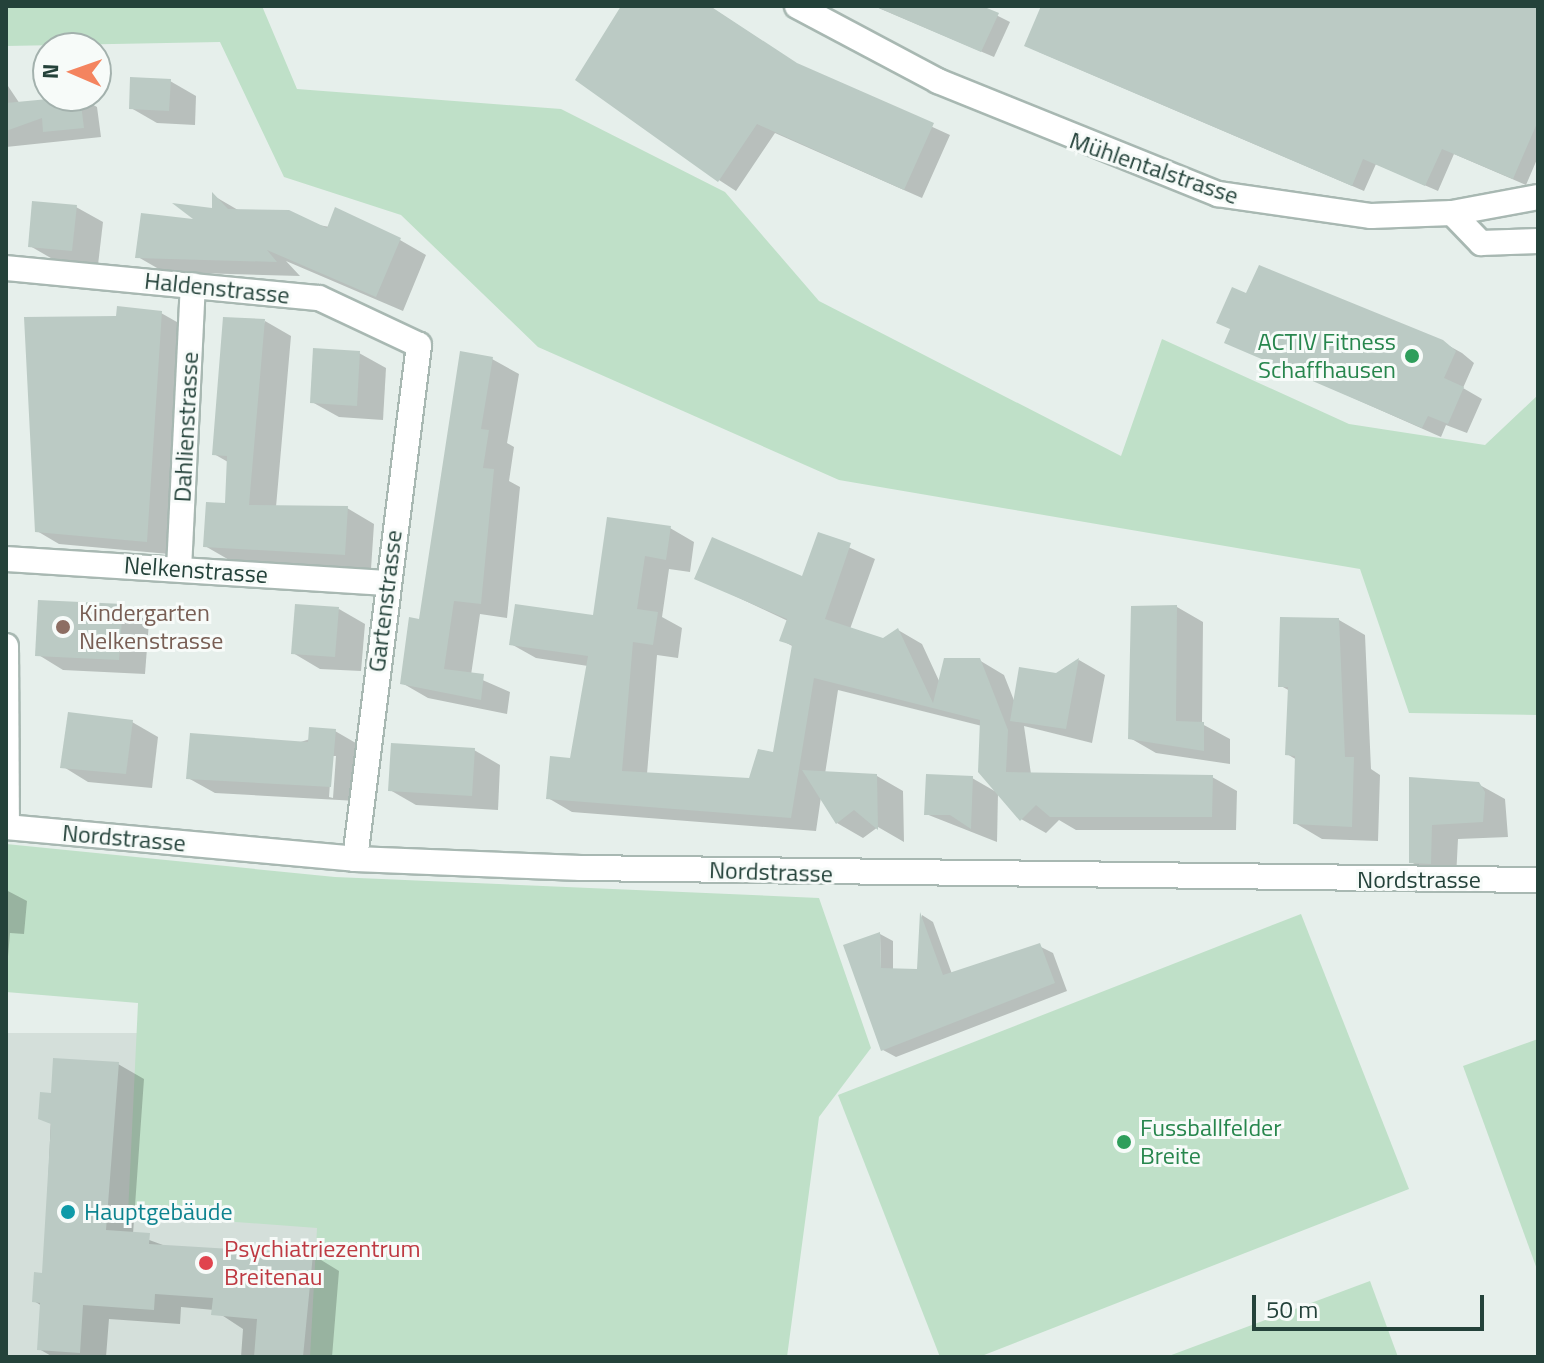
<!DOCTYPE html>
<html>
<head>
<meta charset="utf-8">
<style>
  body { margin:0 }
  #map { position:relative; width:1544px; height:1363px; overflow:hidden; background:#e6efeb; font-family:"Titillium Web",sans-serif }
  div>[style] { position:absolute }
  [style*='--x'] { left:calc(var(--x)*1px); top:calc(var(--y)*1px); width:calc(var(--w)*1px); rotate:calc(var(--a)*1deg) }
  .built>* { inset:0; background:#d4dfda }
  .green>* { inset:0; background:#bfe0c8 }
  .shadow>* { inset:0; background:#0003 }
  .building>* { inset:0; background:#bbcac4 }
  .roads { filter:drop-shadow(2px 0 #a8b8b2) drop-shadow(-2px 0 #a8b8b2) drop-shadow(0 2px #a8b8b2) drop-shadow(0 -2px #a8b8b2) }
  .street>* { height:24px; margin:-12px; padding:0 12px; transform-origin:12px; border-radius:12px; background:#fff }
  .secondary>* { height:24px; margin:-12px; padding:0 12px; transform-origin:12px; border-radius:12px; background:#fff }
  .dots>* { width:22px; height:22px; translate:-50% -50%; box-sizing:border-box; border:4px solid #f7fbf9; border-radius:50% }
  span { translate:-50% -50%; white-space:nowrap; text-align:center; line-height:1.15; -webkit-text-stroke:6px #f7fbf9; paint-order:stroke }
  .street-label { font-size:24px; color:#24423a }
  .leisure-label { font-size:24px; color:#27864d }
  .right { translate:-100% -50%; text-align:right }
  .left { translate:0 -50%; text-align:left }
  .education-label { font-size:24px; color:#785e54 }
  .culture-label { font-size:24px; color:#0d838f }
  .health-label { font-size:24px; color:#be3a42 }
  .frame { position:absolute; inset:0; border:8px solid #24423a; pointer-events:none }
  .north { position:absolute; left:32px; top:32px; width:80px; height:80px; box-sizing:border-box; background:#f7fbf9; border:2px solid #a3b1ad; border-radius:50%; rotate:272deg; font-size:22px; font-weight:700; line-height:32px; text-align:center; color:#24423a }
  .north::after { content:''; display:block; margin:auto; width:28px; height:36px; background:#f4845f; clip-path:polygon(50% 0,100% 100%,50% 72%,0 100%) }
  .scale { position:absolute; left:1252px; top:1295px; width:232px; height:36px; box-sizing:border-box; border:4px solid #24423a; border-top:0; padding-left:10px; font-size:24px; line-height:28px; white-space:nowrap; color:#24423a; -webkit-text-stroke:6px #f7fbf9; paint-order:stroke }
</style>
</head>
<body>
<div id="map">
  <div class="built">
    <i style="clip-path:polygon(6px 1033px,187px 1033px,411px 1168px,401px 1357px,6px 1357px)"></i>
  </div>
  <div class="green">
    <i style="clip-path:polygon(6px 6px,262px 6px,297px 89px,561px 109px,725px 192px,819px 301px,1121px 456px,1162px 339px,1349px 424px,1485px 445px,1538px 395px,1538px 715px,1409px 713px,1360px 569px,839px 480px,538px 347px,401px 215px,284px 177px,220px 42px,6px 46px)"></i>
    <i style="clip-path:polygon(6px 844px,335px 877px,819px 898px,871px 1048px,819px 1117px,787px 1357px,310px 1357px,317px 1228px,128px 1214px,138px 1003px,6px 992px)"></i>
    <i style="clip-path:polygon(1301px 914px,1409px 1189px,979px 1357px,940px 1357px,838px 1095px)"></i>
    <i style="clip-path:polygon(1538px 1039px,1538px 1272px,1463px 1066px)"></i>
    <i style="clip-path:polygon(1370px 1281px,1398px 1357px,1166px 1357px)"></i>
  </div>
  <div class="shadow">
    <i style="clip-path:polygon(624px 6px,709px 6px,803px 68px,950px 135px,922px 198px,775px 133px,736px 191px,719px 180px)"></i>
    <i style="clip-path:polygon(874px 6px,978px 6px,1010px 22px,994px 57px)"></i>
    <i style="clip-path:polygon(1043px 6px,1538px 6px,1538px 157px,1526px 185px,1454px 154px,1438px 191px,1376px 164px,1364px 191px,1039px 52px)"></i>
    <i style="clip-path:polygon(170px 81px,196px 96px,195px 125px,157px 123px,131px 108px)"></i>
    <i style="clip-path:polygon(6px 83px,20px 104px,79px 97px,97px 107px,101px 137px,6px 147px)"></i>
    <i style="clip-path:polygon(214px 196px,238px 210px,400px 240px,426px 255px,403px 311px,286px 261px,300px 276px,164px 272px,138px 257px,201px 222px,214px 210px)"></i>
    <i style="clip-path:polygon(76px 207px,103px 222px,98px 265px,56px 261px,30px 246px)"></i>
    <i style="clip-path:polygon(1247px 296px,1442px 342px,1462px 353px,1474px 363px,1463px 388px,1482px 399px,1467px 433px,1446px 425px,1441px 437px,1227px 342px)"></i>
    <i style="clip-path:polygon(161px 313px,184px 326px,169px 554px,59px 544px,37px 531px,118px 318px)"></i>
    <i style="clip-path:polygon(265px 321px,291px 336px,276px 507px,347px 508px,374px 524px,371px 569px,231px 561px,205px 546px,227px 505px,228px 462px,214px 454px)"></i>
    <i style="clip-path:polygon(359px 353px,386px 368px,383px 420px,339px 417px,312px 402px)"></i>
    <i style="clip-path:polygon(492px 359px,519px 374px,507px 443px,514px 447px,509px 481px,520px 487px,507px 618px,480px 614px,471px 675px,510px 692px,507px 714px,428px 698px,402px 683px)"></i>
    <i style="clip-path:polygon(609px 519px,670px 528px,694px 542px,690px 572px,669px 569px,662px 617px,682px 628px,678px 658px,657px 655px,647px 774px,750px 780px,775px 754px,794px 647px,781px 640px,788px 621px,697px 578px,803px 579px,819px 534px,875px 559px,850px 629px,884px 640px,898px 630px,922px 644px,940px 683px,979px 660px,1004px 675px,1015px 703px,1079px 660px,1105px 675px,1092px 743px,1024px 726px,1031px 774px,1212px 777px,1237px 791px,1236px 830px,1076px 830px,1059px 820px,1046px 833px,1021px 819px,982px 726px,838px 690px,825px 774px,877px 776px,903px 791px,904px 842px,878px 827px,863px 838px,837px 823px,821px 797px,816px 831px,572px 812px,548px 798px,572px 760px,588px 666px,536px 658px,511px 644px,595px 618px)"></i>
    <i style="clip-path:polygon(122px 606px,149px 622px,145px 674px,63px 670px,37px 654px)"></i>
    <i style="clip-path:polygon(1177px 607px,1203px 622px,1202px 724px,1230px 739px,1230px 764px,1156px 753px,1130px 738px)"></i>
    <i style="clip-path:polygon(339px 609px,365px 624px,361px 671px,320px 669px,293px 653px)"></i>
    <i style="clip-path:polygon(1339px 620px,1365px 635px,1371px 769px,1380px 775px,1378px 841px,1322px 839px,1295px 823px,1297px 760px,1287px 754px,1290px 691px,1281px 686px)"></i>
    <i style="clip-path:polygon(132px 722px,158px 737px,152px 788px,88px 782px,62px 766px)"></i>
    <i style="clip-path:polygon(evenodd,335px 731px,361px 746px,357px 801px,215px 793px,188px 778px,335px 731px,332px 756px,336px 756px,333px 798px,329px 797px,332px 756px)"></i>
    <i style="clip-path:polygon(474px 750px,500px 765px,498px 810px,416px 805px,390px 790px)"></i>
    <i style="clip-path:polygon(972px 778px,998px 793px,997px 842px,926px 814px)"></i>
    <i style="clip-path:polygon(1411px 779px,1478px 784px,1505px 799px,1508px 837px,1458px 839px,1456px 878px,1438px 877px,1411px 862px)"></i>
    <i style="clip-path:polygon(6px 890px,27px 901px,24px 934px,10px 933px,6px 980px)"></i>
    <i style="clip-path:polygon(922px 915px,933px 922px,952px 974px,1039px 946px,1053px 953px,1067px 991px,896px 1057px,883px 1050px,880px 934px,893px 941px,893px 970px,918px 971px)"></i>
    <i style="clip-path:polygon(118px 1064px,144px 1079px,133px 1234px,171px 1248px,313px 1255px,339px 1271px,332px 1357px,241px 1357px,243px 1329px,214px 1310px,181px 1307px,180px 1324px,109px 1319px,106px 1357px,53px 1357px,39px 1349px,42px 1306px,34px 1301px,44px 1275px,52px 1095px)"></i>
  </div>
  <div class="building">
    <i style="clip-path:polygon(621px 6px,710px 6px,797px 63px,934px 123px,904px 190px,757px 124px,718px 182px,575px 80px)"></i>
    <i style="clip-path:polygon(874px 6px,982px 6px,999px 13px,981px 52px)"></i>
    <i style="clip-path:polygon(1041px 6px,1538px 6px,1538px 121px,1513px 179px,1442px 149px,1425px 186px,1363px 159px,1352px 186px,1024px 46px)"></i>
    <i style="clip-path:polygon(130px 77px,171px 79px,169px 111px,129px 109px)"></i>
    <i style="clip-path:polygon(80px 96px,84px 128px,43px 132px,42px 118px,6px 131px,6px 103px)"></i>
    <i style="clip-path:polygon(212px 192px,228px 209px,289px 210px,327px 228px,335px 207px,401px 238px,376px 297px,267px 250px,277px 262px,135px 258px,141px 213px,193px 219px,172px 203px,212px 208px)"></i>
    <i style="clip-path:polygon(32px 201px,77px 205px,72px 251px,28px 247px)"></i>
    <i style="clip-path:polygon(1259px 265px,1443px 340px,1456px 351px,1444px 378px,1464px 387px,1448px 424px,1428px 416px,1422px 428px,1224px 343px,1230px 329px,1216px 323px,1232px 287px,1246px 293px)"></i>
    <i style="clip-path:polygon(117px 306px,162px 311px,147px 542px,35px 532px,24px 317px,116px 316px)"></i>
    <i style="clip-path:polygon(223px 317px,265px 319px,249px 505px,348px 506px,345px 555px,203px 547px,206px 502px,225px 503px,227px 456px,212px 455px)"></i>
    <i style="clip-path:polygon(313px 348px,360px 351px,357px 406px,310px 403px)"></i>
    <i style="clip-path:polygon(460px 351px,493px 357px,481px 429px,489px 430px,483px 468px,494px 469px,481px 604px,454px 601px,444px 669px,484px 674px,481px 700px,400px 684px,409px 617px,419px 619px)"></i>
    <i style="clip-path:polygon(607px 517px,671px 526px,666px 560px,645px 556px,637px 609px,658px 612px,653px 645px,633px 642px,622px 771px,749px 778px,758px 749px,773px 752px,792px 645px,779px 641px,787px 619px,694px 579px,712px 537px,802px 576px,818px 532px,851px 543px,825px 619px,883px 638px,898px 628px,933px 703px,944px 658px,980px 658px,1008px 730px,1006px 772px,1213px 775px,1212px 817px,1050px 817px,1036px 805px,1020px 821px,978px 772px,980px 720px,814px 678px,791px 818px,546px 799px,550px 756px,570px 758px,588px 656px,509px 645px,515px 604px,593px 615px)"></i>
    <i style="clip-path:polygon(38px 600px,123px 604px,119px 660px,35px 656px)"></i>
    <i style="clip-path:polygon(295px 604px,339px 607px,335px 657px,291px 654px)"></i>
    <i style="clip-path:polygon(1177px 605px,1176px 721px,1204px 722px,1204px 751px,1128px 739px,1131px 606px)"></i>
    <i style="clip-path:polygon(1280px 617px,1339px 618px,1345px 757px,1354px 757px,1352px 827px,1293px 824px,1295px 756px,1285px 755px,1288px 687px,1278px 687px)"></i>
    <i style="clip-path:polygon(1079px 658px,1066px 729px,1010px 721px,1019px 667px,1056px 673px)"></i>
    <i style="clip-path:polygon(68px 712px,133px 720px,126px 774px,60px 768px)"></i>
    <i style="clip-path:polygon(309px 727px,336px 729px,331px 787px,186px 779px,190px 733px,308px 742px)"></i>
    <i style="clip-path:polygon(391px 743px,475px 748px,472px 796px,388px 791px)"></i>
    <i style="clip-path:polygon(802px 770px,877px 774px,878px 830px,854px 810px,836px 824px)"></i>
    <i style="clip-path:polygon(926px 774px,973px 776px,971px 829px,950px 815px,924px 815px)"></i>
    <i style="clip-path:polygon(1409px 777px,1479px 782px,1485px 792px,1483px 822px,1432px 825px,1431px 864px,1409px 863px)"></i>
    <i style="clip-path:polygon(920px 912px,943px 975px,1040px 943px,1055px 983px,881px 1051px,843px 945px,880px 932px,881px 968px,917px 969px)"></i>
    <i style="clip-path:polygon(53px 1058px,119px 1062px,106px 1230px,150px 1233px,149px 1244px,313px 1254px,303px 1357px,254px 1357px,257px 1319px,211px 1315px,213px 1298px,155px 1294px,154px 1310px,83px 1305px,80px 1353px,37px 1350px,40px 1303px,32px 1302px,34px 1272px,42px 1273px,51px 1124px,38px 1119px,40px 1092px,51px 1093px)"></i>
  </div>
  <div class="roads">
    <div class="street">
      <i style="--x:1452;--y:213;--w:42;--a:46"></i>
      <i style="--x:1481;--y:243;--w:57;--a:-2"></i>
      <i style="--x:6;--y:268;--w:314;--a:5.5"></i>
      <i style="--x:319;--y:298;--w:110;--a:25.2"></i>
      <i style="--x:419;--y:345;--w:518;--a:97.1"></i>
      <i style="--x:6;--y:559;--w:381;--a:3.6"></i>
      <i style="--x:179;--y:569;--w:284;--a:-87.2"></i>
      <i style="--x:6;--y:646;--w:181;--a:89.7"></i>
    </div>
    <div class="secondary">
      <i style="--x:797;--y:6;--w:160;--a:28"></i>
      <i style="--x:938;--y:81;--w:302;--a:22"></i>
      <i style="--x:1218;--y:194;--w:155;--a:8.2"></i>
      <i style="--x:1371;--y:216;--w:81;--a:-2.1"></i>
      <i style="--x:1452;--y:213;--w:87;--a:-10.5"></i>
      <i style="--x:6;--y:827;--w:350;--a:5.2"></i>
      <i style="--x:355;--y:859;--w:226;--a:2.3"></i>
      <i style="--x:581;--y:868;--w:957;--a:0.72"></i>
    </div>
  </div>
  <div class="dots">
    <i style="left:1412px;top:356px;background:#2e9e5b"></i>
    <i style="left:63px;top:627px;background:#8d6e63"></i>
    <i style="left:1124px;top:1142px;background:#2e9e5b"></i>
    <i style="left:68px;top:1212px;background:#0f9aa8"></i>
    <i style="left:206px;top:1263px;background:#e0444e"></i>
  </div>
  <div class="street-label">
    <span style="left:1154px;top:168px;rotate:19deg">Mühlentalstrasse</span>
    <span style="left:217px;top:288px;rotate:6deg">Haldenstrasse</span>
    <span style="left:186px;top:427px;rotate:-87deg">Dahlienstrasse</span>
    <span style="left:196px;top:570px;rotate:4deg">Nelkenstrasse</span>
    <span style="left:385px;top:601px;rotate:-83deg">Gartenstrasse</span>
    <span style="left:124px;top:838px;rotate:5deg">Nordstrasse</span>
    <span style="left:771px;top:872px;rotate:2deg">Nordstrasse</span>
    <span style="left:1419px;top:880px">Nordstrasse</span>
  </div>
  <div class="leisure-label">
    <span class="right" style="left:1396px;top:356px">ACTIV Fitness<br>Schaffhausen</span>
    <span class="left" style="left:1140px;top:1142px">Fussballfelder<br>Breite</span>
  </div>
  <div class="education-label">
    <span class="left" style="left:79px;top:627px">Kindergarten<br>Nelkenstrasse</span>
  </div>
  <div class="culture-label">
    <span class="left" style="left:84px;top:1212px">Hauptgebäude</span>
  </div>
  <div class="health-label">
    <span class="left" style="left:224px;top:1263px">Psychiatriezentrum<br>Breitenau</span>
  </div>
  <div class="frame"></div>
  <div class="north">N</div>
  <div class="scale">50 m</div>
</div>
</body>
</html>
